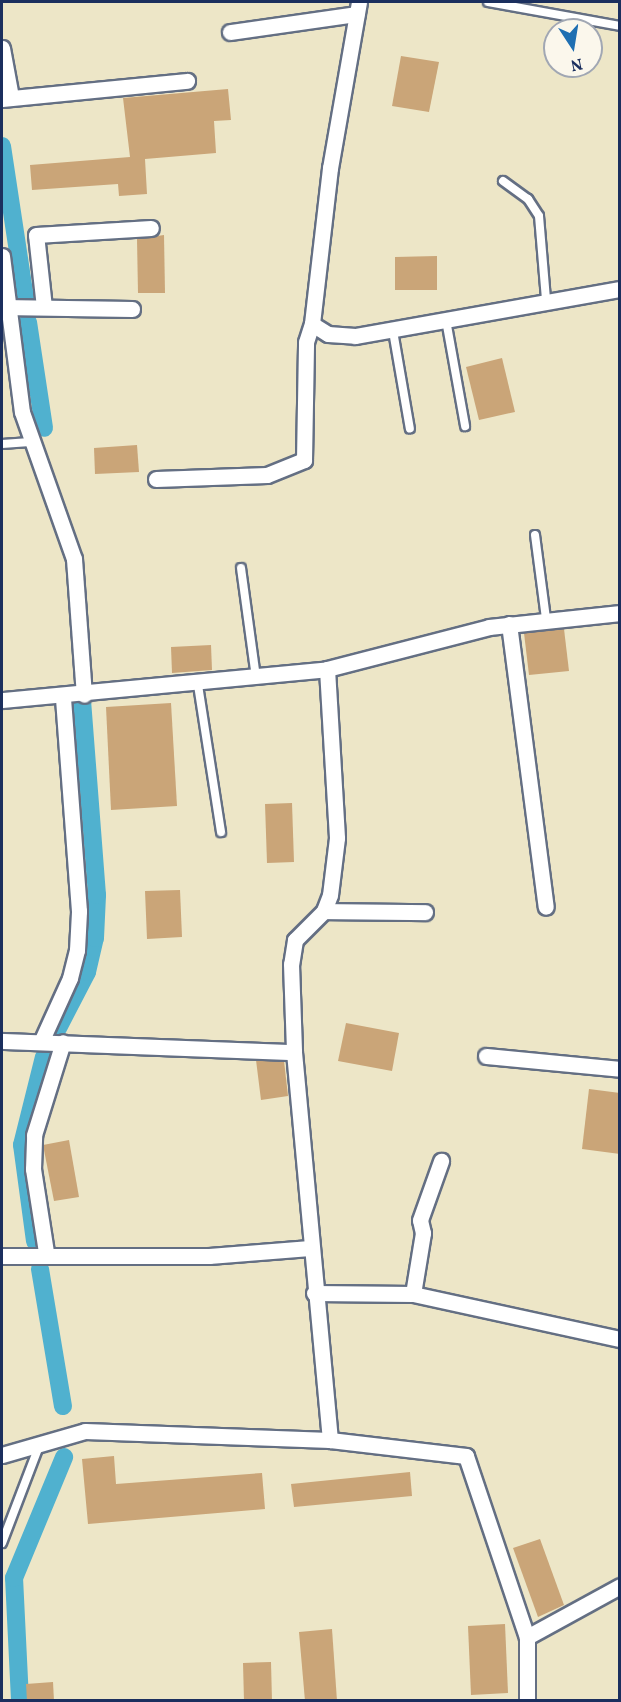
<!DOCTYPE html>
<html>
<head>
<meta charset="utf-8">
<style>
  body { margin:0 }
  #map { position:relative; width:621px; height:1702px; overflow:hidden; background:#ede6c7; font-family:Vollkorn,serif }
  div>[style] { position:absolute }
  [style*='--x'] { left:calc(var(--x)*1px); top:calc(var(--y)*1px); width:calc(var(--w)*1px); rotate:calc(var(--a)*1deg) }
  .canal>* { height:18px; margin:-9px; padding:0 9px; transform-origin:9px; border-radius:9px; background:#50b1cf }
  .building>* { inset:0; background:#caa578 }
  .roads { filter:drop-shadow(2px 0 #646f83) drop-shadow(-2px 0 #646f83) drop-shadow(0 2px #646f83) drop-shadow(0 -2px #646f83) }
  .lane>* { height:8px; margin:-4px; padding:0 4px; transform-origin:4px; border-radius:4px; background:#fff }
  .street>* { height:15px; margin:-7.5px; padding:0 7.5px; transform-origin:7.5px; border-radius:7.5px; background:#fff }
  span { translate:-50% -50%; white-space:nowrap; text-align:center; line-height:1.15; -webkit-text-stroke:5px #fbf7ec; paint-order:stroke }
  .frame { position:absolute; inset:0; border:3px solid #1b2f5e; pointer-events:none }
  .north { position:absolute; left:543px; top:18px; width:60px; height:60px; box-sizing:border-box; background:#fbf7ec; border:2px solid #a1a7b3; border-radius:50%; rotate:168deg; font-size:16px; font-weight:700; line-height:24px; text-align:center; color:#1b2f5e }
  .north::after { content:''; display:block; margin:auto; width:21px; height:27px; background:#1f6fb2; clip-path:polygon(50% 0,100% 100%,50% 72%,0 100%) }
</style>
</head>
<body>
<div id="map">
  <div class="canal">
    <i style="--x:2;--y:146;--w:154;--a:81.4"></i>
    <i style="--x:28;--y:322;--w:107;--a:81.4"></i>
    <i style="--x:58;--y:1028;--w:63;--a:-62.6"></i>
    <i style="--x:87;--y:972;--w:35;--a:-77"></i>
    <i style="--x:95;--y:938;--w:43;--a:-87.3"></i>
    <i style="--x:97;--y:895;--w:194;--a:-94.4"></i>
    <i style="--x:35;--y:1241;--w:97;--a:-97.7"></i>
    <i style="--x:22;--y:1145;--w:91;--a:-76"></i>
    <i style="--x:40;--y:1269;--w:139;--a:80.5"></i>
    <i style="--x:20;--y:1700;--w:122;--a:-92.8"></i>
    <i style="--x:14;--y:1578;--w:131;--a:-67.5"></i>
  </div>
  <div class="building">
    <i style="clip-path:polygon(401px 56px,439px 62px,429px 112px,392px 106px)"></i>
    <i style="clip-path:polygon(228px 89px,231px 120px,214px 121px,216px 153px,145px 159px,147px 194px,119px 196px,118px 184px,32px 190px,30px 165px,130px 157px,123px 98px)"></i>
    <i style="clip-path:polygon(164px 235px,165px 293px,138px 293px,137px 239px)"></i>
    <i style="clip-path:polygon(437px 256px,437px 290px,395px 290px,395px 257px)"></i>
    <i style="clip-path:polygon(502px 358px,515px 412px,479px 420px,466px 367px)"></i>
    <i style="clip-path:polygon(137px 445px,139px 472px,95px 474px,94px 448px)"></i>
    <i style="clip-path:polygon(564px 629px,569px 671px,529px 675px,524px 633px)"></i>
    <i style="clip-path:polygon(211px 645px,212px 670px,172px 673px,171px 647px)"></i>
    <i style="clip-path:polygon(171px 703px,177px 806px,111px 810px,106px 707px)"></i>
    <i style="clip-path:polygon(292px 803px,294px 862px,267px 863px,265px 804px)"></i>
    <i style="clip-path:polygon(180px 890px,182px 937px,147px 939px,145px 891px)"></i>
    <i style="clip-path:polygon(346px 1023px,399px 1033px,392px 1071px,338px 1061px)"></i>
    <i style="clip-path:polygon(256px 1060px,284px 1061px,288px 1096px,261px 1100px)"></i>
    <i style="clip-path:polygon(589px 1089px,620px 1093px,620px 1154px,582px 1149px)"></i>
    <i style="clip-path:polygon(69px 1140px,79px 1197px,54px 1201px,43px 1145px)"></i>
    <i style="clip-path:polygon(114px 1456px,116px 1484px,262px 1473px,265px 1509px,88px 1524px,82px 1459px)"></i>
    <i style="clip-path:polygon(410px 1472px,412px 1496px,294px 1507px,291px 1484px)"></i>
    <i style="clip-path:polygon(540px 1539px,564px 1605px,538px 1617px,513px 1548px)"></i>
    <i style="clip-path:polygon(505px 1624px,508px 1693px,471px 1695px,468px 1626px)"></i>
    <i style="clip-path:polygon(332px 1629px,337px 1701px,305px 1701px,299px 1632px)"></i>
    <i style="clip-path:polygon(271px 1662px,272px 1701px,244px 1701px,243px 1663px)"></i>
    <i style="clip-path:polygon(53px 1682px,54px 1701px,27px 1701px,26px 1684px)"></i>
  </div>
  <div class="roads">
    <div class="lane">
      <i style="--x:488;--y:2;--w:134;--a:10.3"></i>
      <i style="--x:503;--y:181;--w:31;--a:36"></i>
      <i style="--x:528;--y:199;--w:20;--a:57"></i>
      <i style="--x:539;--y:216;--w:83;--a:85.2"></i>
      <i style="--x:446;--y:320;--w:108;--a:79.8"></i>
      <i style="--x:393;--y:331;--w:99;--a:80.2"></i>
      <i style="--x:2;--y:444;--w:28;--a:-4"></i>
      <i style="--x:535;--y:535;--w:85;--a:82.5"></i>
      <i style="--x:241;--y:568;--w:110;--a:82.2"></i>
      <i style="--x:198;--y:685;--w:149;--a:81.1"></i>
      <i style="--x:2;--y:1543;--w:104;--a:-69.1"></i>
    </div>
    <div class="street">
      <i style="--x:359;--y:2;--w:169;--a:99.9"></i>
      <i style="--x:330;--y:168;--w:157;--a:96.6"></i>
      <i style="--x:312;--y:324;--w:19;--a:32"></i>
      <i style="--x:328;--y:334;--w:27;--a:4"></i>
      <i style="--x:355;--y:336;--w:269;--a:-10.1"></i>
      <i style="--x:230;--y:32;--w:128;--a:-8.1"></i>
      <i style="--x:2;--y:48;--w:50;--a:79.6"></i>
      <i style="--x:2;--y:99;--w:186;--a:-5.6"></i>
      <i style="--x:2;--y:256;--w:157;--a:82.7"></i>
      <i style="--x:22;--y:412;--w:156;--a:70.5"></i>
      <i style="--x:74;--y:559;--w:136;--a:85.8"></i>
      <i style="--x:2;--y:307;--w:130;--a:0.9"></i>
      <i style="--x:44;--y:307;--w:72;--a:-96.3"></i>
      <i style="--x:36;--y:235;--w:115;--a:-3.5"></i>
      <i style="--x:156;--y:479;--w:111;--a:-2.1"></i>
      <i style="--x:267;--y:475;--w:40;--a:-22"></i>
      <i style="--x:304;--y:460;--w:118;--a:-89"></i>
      <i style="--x:306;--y:342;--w:19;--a:-72"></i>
      <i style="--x:509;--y:624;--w:285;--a:82.6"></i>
      <i style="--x:327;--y:669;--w:169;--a:86.6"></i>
      <i style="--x:337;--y:838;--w:57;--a:97"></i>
      <i style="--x:330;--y:895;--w:17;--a:111"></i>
      <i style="--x:324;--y:911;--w:41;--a:135"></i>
      <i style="--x:295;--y:940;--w:24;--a:99"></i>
      <i style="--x:291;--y:964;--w:88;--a:88"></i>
      <i style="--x:294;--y:1052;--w:390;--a:84.7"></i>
      <i style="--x:2;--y:700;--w:326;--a:-5.4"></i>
      <i style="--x:327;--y:669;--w:167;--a:-14.5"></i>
      <i style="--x:489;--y:627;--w:132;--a:-6.1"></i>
      <i style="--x:324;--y:911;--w:101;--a:0.6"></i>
      <i style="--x:2;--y:1041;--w:292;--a:2.2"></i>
      <i style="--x:41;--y:1042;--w:70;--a:-65.6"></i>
      <i style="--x:70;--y:978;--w:29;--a:-76"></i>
      <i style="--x:77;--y:950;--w:39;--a:-87"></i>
      <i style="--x:79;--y:911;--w:215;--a:-94.3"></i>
      <i style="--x:486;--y:1056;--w:135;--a:5.5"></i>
      <i style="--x:46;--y:1252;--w:84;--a:-98.9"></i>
      <i style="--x:33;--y:1169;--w:34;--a:-88"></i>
      <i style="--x:34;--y:1135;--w:97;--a:-72.7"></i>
      <i style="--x:2;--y:1256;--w:207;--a:0"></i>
      <i style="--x:209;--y:1256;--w:101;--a:-4.5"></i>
      <i style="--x:314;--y:1293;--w:99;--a:0.6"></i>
      <i style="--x:413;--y:1294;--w:212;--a:12.3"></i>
      <i style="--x:413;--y:1294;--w:62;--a:-80.7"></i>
      <i style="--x:423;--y:1233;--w:13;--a:-103"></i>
      <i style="--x:420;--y:1220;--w:63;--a:-70.4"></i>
      <i style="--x:2;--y:1455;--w:86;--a:-16.1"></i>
      <i style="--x:85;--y:1431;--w:245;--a:2.1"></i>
      <i style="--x:330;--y:1440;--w:137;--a:6.7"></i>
      <i style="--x:466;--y:1456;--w:191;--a:71.4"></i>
      <i style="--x:527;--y:1637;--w:63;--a:90"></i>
      <i style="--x:527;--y:1637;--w:106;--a:-28.7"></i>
    </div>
  </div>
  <div class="frame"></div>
  <div class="north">N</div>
</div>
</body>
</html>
